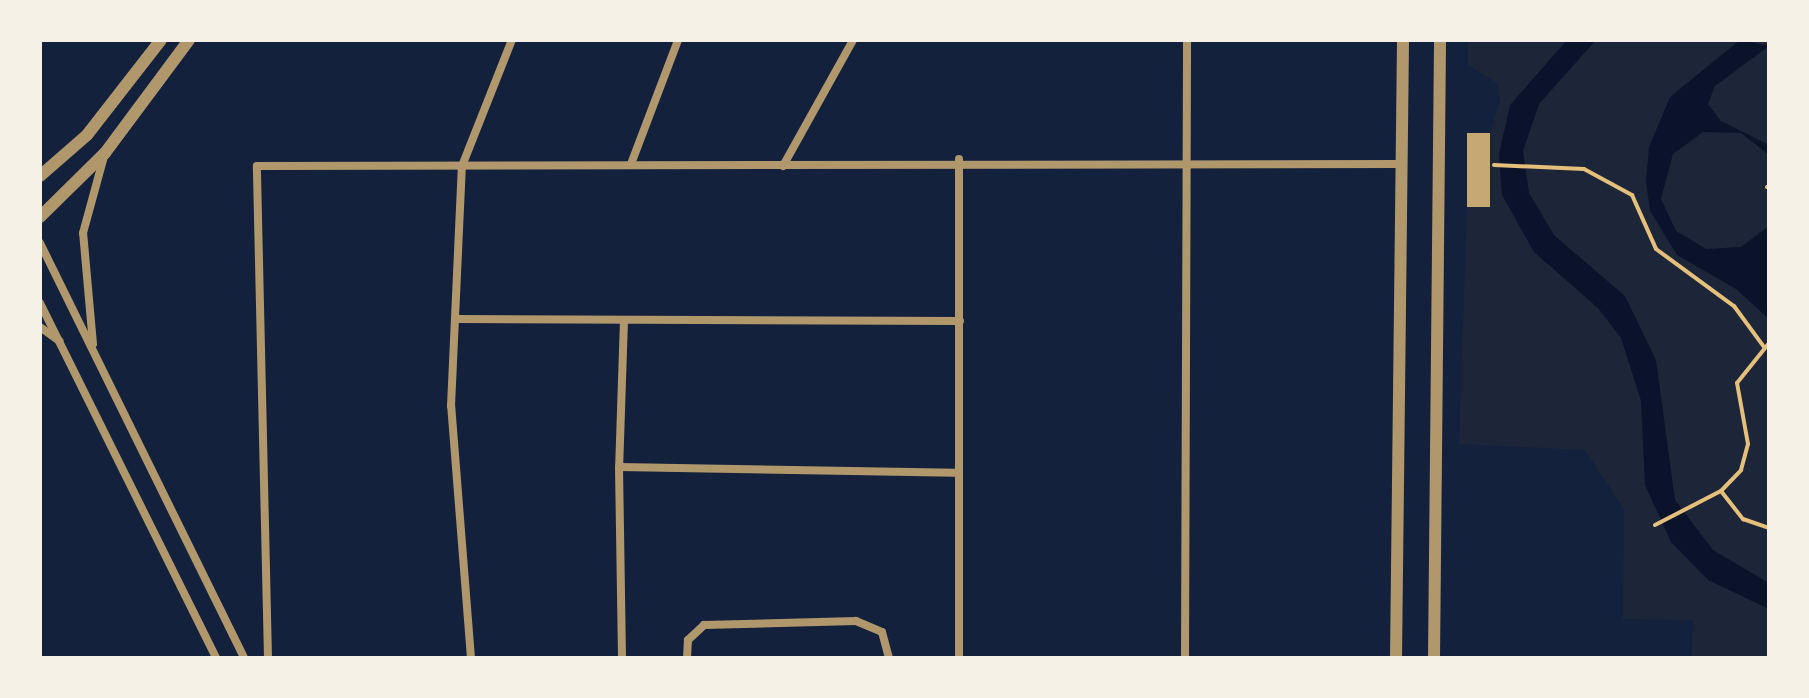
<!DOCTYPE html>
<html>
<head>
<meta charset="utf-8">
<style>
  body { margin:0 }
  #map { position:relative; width:1809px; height:698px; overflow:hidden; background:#14213d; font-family:Lato,sans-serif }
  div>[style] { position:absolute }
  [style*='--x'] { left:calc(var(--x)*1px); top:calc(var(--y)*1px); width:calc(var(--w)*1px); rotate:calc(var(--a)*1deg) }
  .green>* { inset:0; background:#1d2539 }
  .water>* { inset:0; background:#0b132b }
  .building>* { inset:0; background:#c6a872 }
  .path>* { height:4px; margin:-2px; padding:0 2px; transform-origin:2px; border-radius:2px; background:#e5c07b }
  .minor>* { height:8px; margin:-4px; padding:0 4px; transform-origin:4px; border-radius:4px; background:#b1986c }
  .tertiary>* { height:12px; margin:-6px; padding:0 6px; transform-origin:6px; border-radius:6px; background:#b1986c }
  span { translate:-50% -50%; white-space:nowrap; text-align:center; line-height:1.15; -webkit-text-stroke:8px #f6f1e7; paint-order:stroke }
  .frame { position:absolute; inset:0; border:42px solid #f6f1e7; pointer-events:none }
</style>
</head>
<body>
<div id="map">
  <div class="green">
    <i style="clip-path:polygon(1468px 40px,1769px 40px,1769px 658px,1692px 658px,1693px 620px,1623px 619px,1624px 509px,1585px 450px,1459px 444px,1467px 207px,1490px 207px,1490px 133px,1500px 101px,1497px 83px,1468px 65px)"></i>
  </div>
  <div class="water">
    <i style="clip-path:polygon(1567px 40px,1596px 40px,1539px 104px,1523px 151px,1529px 193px,1554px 235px,1625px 296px,1656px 360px,1675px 500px,1713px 550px,1769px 583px,1769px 609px,1708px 580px,1671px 542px,1645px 485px,1641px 401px,1621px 338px,1598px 308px,1534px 252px,1502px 195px,1499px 154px,1510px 105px)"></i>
    <i style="clip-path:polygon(1740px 40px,1769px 46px,1715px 86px,1708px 104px,1721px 121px,1769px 145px,1769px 155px,1741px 133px,1703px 132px,1673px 154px,1661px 199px,1676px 231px,1706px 249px,1741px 247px,1769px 226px,1769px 319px,1736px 289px,1677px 255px,1650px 211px,1646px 181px,1649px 147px,1670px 97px)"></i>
  </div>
  <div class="building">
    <i style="clip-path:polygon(1467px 133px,1490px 133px,1490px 207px,1467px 207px)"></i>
  </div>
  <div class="path">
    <i style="--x:1494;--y:165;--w:90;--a:2.5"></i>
    <i style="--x:1584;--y:169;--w:55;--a:28.4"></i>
    <i style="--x:1632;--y:195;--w:59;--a:66"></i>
    <i style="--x:1656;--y:249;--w:97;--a:36.2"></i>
    <i style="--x:1734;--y:306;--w:51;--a:53.8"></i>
    <i style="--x:1767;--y:187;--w:2;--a:-27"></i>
    <i style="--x:1721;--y:491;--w:36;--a:52"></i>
    <i style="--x:1743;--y:519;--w:28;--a:19"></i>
    <i style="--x:1655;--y:525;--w:74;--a:-27.3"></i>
    <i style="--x:1721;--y:491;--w:29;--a:-46"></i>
    <i style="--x:1741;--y:470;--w:27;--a:-75"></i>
    <i style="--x:1748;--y:444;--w:62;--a:-100.2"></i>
    <i style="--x:1737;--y:383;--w:51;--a:-51.3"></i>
  </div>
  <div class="minor">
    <i style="--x:959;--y:159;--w:499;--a:90"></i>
    <i style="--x:631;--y:164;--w:133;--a:-69.2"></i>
    <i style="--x:783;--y:166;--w:144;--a:-60.9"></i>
    <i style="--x:40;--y:243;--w:462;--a:63.8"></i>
    <i style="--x:40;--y:303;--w:396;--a:63.6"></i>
    <i style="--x:455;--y:319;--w:505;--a:0.23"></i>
    <i style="--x:624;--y:320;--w:147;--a:91.9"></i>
    <i style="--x:619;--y:467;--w:336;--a:1"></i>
    <i style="--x:40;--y:327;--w:24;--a:36"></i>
    <i style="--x:93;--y:344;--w:111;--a:-95.1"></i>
    <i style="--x:83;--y:233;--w:80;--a:-74.7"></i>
    <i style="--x:619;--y:467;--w:191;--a:89.1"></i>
    <i style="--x:268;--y:658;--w:492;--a:-91.3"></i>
    <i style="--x:257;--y:166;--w:1144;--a:-0.1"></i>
    <i style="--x:471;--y:658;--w:253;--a:-94.5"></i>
    <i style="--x:451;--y:406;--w:240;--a:-87.4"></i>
    <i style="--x:462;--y:166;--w:136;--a:-68.4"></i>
    <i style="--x:687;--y:658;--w:18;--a:-87"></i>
    <i style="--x:688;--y:640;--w:22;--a:-43"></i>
    <i style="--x:704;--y:625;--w:152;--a:-1.5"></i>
    <i style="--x:856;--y:621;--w:28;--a:23"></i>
    <i style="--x:882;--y:632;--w:27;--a:75"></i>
    <i style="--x:1185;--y:658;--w:618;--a:-89.81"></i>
  </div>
  <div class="tertiary">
    <i style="--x:40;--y:176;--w:62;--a:-41.1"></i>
    <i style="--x:87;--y:135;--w:120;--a:-52.1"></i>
    <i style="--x:40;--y:217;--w:91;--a:-44.6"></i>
    <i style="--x:105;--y:153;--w:141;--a:-53.4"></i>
    <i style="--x:1396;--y:658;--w:618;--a:-89.35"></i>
    <i style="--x:1434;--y:658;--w:618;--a:-89.44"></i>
  </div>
  <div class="frame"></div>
</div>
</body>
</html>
